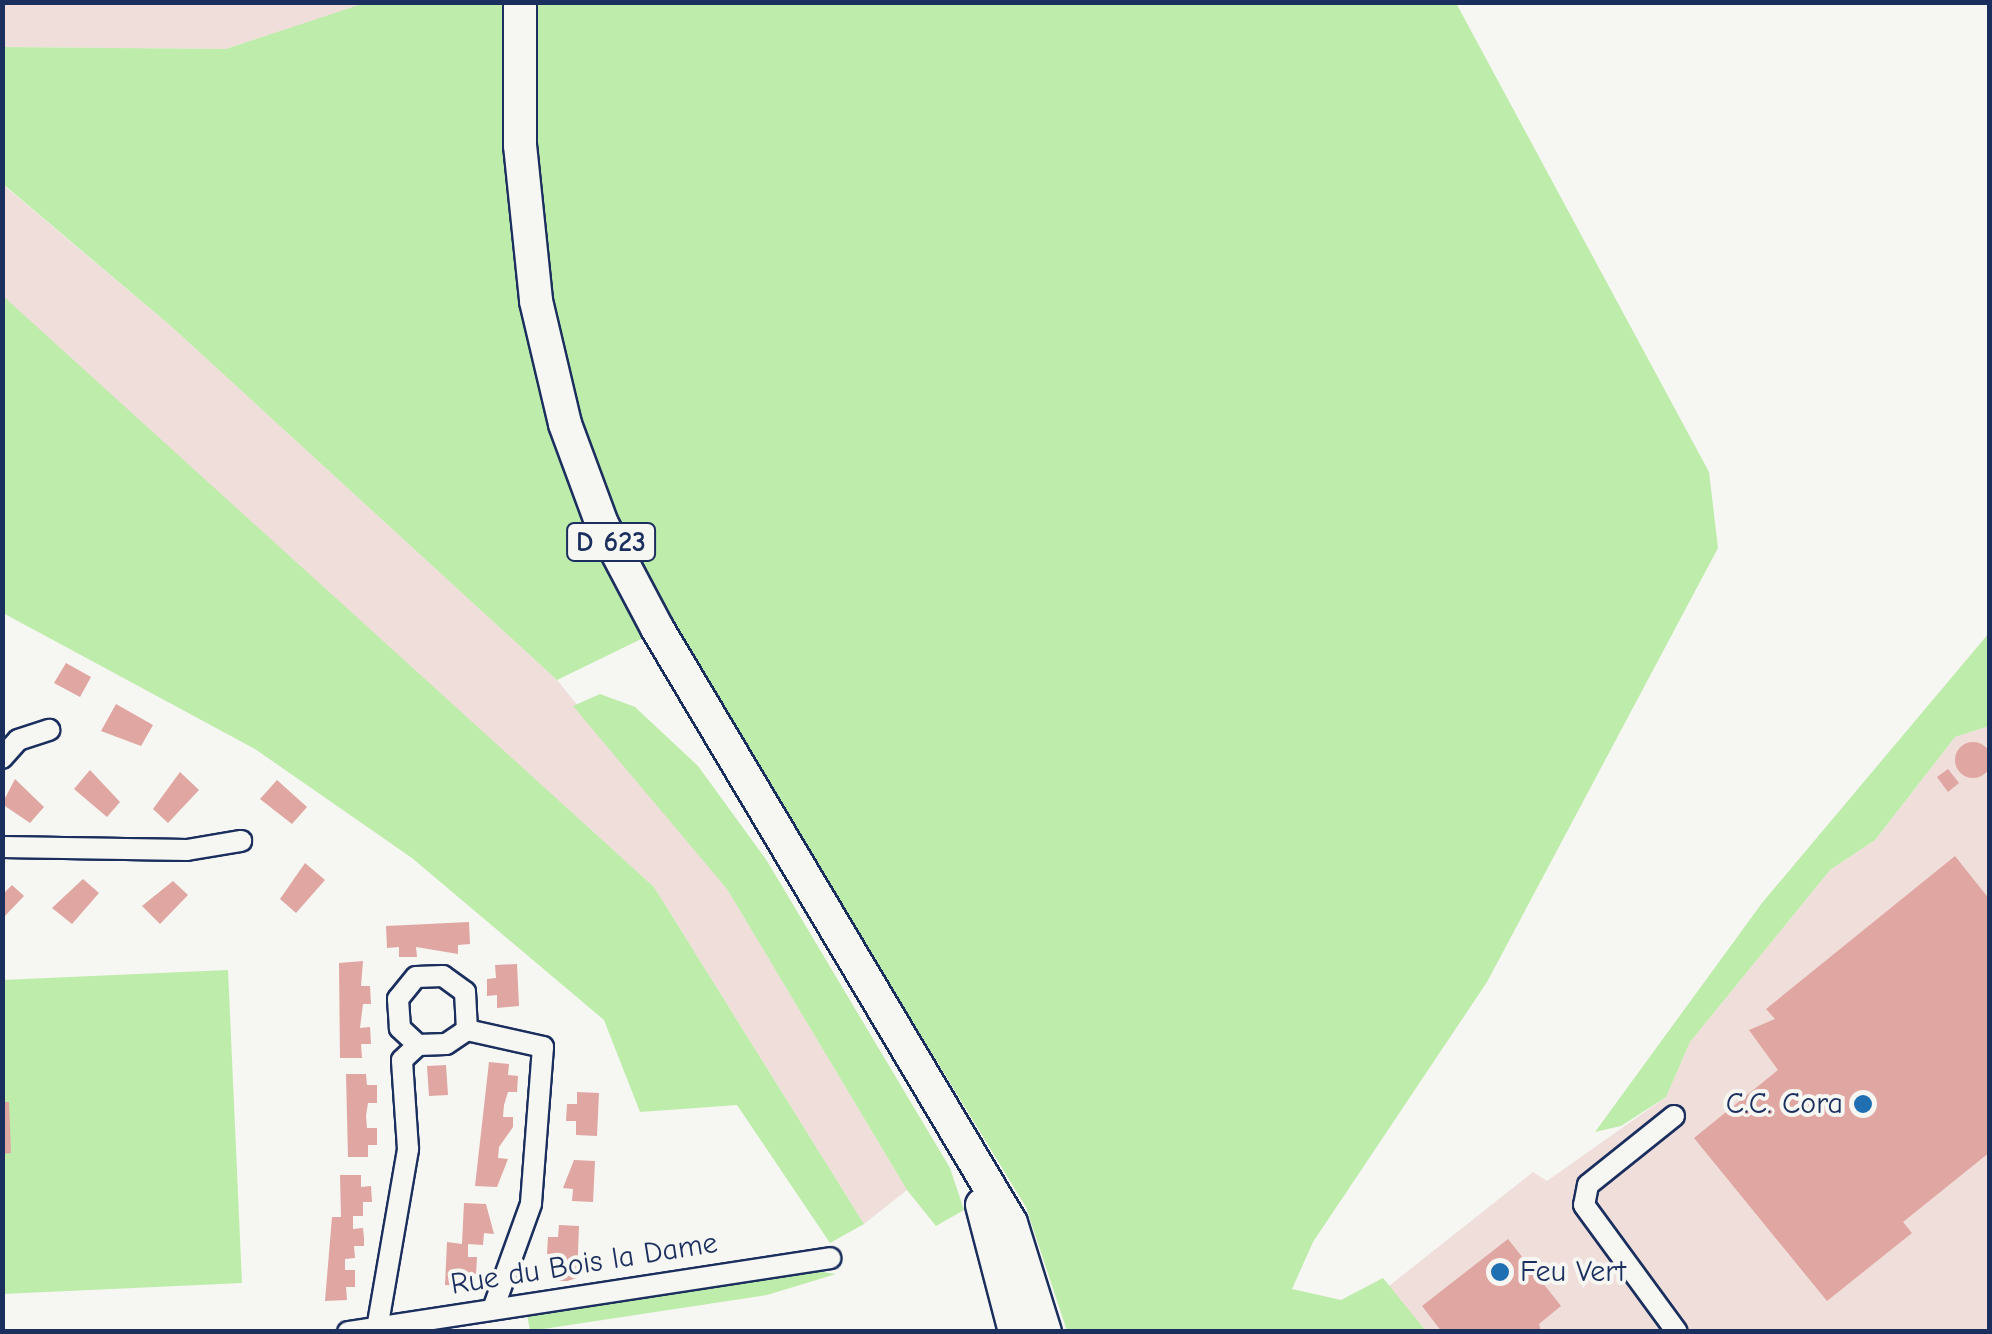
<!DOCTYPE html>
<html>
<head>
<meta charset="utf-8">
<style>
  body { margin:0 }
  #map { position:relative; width:1992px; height:1334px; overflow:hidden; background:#f6f6f2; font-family:"Comic Neue",sans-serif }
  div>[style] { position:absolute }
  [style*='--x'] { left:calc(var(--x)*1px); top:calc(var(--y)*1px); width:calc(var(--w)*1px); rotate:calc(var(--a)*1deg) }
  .built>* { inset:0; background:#efdeda }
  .green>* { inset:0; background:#beecaa }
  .building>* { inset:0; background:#e0a6a2 }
  .round { border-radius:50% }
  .roads { filter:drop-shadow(2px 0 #1b2f5e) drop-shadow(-2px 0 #1b2f5e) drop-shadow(0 2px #1b2f5e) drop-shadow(0 -2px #1b2f5e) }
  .minor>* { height:20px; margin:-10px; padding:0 10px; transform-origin:10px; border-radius:10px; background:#f6f6f2 }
  .primary>* { height:32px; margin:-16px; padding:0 16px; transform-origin:16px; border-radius:16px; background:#f6f6f2 }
  .dots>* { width:28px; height:28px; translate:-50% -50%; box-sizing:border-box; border:5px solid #f6f6f2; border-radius:50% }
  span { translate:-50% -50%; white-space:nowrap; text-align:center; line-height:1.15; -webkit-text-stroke:8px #f6f6f2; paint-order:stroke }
  .shield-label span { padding:2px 8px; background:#f6f6f2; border:2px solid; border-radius:8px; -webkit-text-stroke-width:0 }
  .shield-label { font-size:28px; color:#1b2f5e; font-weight:700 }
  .poi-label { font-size:30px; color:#1b2f5e }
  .right { translate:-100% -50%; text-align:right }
  .left { translate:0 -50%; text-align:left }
  .street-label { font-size:30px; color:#1b2f5e }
  .frame { position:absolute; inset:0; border:5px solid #1b2f5e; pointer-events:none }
</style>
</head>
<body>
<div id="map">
  <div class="built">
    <i style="clip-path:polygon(2px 3px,368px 3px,226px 49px,3px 47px)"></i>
    <i style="clip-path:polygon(2px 184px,172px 327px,557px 680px,727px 889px,907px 1190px,864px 1224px,654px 887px,3px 300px)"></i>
    <i style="clip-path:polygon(1989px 726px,1989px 1331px,1426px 1331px,1389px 1286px,1533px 1172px,1547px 1181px,1666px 1097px,1690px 1042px,1830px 870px,1875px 840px,1955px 737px)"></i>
  </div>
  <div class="green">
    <i style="clip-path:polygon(368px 2px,1456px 3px,1709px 472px,1718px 548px,1487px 982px,1313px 1242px,1292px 1289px,1341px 1300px,1383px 1278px,1426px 1331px,1067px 1331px,1026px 1207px,670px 625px,557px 680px,172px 327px,3px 184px,2px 47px,226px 49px)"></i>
    <i style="clip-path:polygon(3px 296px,654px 887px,864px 1224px,830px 1243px,737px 1105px,640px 1112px,604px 1020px,412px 858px,255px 749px,3px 613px)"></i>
    <i style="clip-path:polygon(1989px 633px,1989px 726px,1955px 737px,1875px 840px,1830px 870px,1690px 1042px,1666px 1097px,1621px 1126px,1595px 1132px,1762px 903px)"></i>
    <i style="clip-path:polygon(600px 694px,635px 707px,698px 766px,767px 861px,950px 1168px,964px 1210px,936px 1226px,907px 1190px,727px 889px,573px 706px)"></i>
    <i style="clip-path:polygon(228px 970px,242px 1283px,3px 1294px,2px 980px)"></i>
    <i style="clip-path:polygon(796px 1268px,836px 1274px,767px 1295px,530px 1331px,527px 1314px)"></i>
  </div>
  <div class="building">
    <i style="clip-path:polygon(66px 663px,91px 677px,80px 697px,54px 683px)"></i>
    <i style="clip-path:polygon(116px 704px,153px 725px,141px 746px,101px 731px)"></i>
    <i class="round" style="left:1955px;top:742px;width:36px;height:36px"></i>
    <i style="clip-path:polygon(1948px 769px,1959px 783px,1948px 792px,1937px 777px)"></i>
    <i style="clip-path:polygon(90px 770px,120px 802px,107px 817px,74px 789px)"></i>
    <i style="clip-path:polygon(180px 772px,199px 790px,168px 823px,153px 809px)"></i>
    <i style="clip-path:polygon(15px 779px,44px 807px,30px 823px,2px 804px)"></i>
    <i style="clip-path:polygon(277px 780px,307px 807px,292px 824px,260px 799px)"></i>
    <i style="clip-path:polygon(1955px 856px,1990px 900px,1990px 1152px,1903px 1222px,1912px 1233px,1827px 1301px,1694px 1138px,1778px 1070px,1749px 1030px,1775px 1019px,1766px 1009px)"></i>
    <i style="clip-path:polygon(305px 863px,325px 880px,296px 913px,280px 899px)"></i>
    <i style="clip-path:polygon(83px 879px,99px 893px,72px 924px,52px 908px)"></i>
    <i style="clip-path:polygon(173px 881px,188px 895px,160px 924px,142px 906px)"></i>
    <i style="clip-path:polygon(12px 885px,24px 896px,2px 919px,2px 895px)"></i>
    <i style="clip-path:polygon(469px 922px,470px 944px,458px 945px,458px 954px,416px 947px,417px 957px,399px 957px,399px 947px,387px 948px,386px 926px)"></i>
    <i style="clip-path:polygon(363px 961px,361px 986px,370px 986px,371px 1004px,363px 1004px,360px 1028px,370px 1027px,371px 1044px,361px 1044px,362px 1058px,340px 1058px,339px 963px)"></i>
    <i style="clip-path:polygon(517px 964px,519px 1006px,497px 1008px,497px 995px,487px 996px,487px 979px,496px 978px,495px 965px)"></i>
    <i style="clip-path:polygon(489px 1062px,509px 1064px,508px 1075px,518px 1076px,517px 1092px,508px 1092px,504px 1105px,503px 1117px,513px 1117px,513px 1127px,499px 1147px,498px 1158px,508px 1159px,497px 1187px,475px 1186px)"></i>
    <i style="clip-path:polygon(446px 1065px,448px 1095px,429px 1096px,427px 1066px)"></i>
    <i style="clip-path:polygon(346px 1074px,366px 1074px,367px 1085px,377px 1085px,377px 1103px,368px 1103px,366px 1116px,367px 1128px,377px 1128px,377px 1145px,368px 1145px,368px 1157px,348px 1157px)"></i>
    <i style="clip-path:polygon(577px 1092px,599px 1093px,597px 1136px,576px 1135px,576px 1121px,566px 1121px,567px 1104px,577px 1104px)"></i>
    <i style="clip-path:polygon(2px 1102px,9px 1102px,11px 1153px,2px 1154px)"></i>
    <i style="clip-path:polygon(574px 1160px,595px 1161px,593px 1202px,572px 1201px,573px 1189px,563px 1188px)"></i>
    <i style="clip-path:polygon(340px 1175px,361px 1175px,361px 1187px,371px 1186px,372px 1202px,363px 1202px,363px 1216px,353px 1216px,353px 1229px,363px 1228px,364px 1238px,364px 1246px,354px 1246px,355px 1258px,345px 1259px,345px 1270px,355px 1270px,355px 1287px,346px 1287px,347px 1300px,325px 1301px,332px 1217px,341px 1217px)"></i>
    <i style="clip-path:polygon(464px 1203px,486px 1204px,494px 1234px,484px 1233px,483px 1245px,468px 1244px,468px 1257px,477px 1257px,476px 1275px,466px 1274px,466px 1286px,445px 1285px,447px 1242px,462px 1244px)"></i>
    <i style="clip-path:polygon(559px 1225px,579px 1226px,577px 1278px,567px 1281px,552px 1281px,557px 1255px,547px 1254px,548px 1237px,558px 1237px)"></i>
    <i style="clip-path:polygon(1508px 1239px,1561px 1306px,1539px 1324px,1541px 1332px,1442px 1332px,1422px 1306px)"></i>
  </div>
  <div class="roads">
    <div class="minor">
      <i style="--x:2;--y:758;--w:24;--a:-48"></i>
      <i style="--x:18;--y:740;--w:33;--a:-18"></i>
      <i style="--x:2;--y:847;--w:185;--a:0.9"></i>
      <i style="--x:187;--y:850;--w:55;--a:-9.5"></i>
      <i style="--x:467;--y:1030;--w:25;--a:146"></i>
      <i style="--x:446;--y:1044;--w:28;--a:178"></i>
      <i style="--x:418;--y:1045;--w:25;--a:-137"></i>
      <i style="--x:400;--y:1028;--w:29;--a:-94"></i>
      <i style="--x:398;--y:999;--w:28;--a:-51"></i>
      <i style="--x:416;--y:977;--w:27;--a:-2"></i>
      <i style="--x:443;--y:976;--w:27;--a:36"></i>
      <i style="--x:465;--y:992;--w:38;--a:87"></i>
      <i style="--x:467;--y:1030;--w:78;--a:12.6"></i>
      <i style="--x:543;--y:1047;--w:157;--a:94.4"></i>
      <i style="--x:531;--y:1204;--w:112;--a:109.9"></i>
      <i style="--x:1674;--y:1116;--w:110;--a:141.3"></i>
      <i style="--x:1588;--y:1185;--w:20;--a:101"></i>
      <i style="--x:1584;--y:1205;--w:157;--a:53.8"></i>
      <i style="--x:377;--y:1329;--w:183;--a:-80.2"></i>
      <i style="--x:408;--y:1149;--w:89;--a:-93.9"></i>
      <i style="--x:402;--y:1060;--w:22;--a:-43"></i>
      <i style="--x:348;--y:1332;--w:488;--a:-8.7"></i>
    </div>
    <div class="primary">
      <i style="--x:520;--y:2;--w:143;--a:90"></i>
      <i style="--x:520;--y:145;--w:157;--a:84.1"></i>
      <i style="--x:536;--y:301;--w:126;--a:76.7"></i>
      <i style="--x:565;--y:424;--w:107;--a:69.7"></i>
      <i style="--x:602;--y:524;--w:118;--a:62.1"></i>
      <i style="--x:657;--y:628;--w:692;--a:59.25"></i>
      <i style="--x:1011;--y:1223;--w:114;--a:72.7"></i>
      <i style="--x:982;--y:1205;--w:131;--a:75.4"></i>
    </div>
  </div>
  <div class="dots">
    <i style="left:1863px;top:1104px;background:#1f6fb2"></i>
    <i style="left:1500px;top:1272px;background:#1f6fb2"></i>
  </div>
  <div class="shield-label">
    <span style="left:611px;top:542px">D 623</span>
  </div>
  <div class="poi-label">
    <span class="right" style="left:1843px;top:1104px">C.C. Cora</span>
    <span class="left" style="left:1520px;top:1272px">Feu Vert</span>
  </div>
  <div class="street-label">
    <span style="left:584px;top:1264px;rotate:-9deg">Rue du Bois la Dame</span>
  </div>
  <div class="frame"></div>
</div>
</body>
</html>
